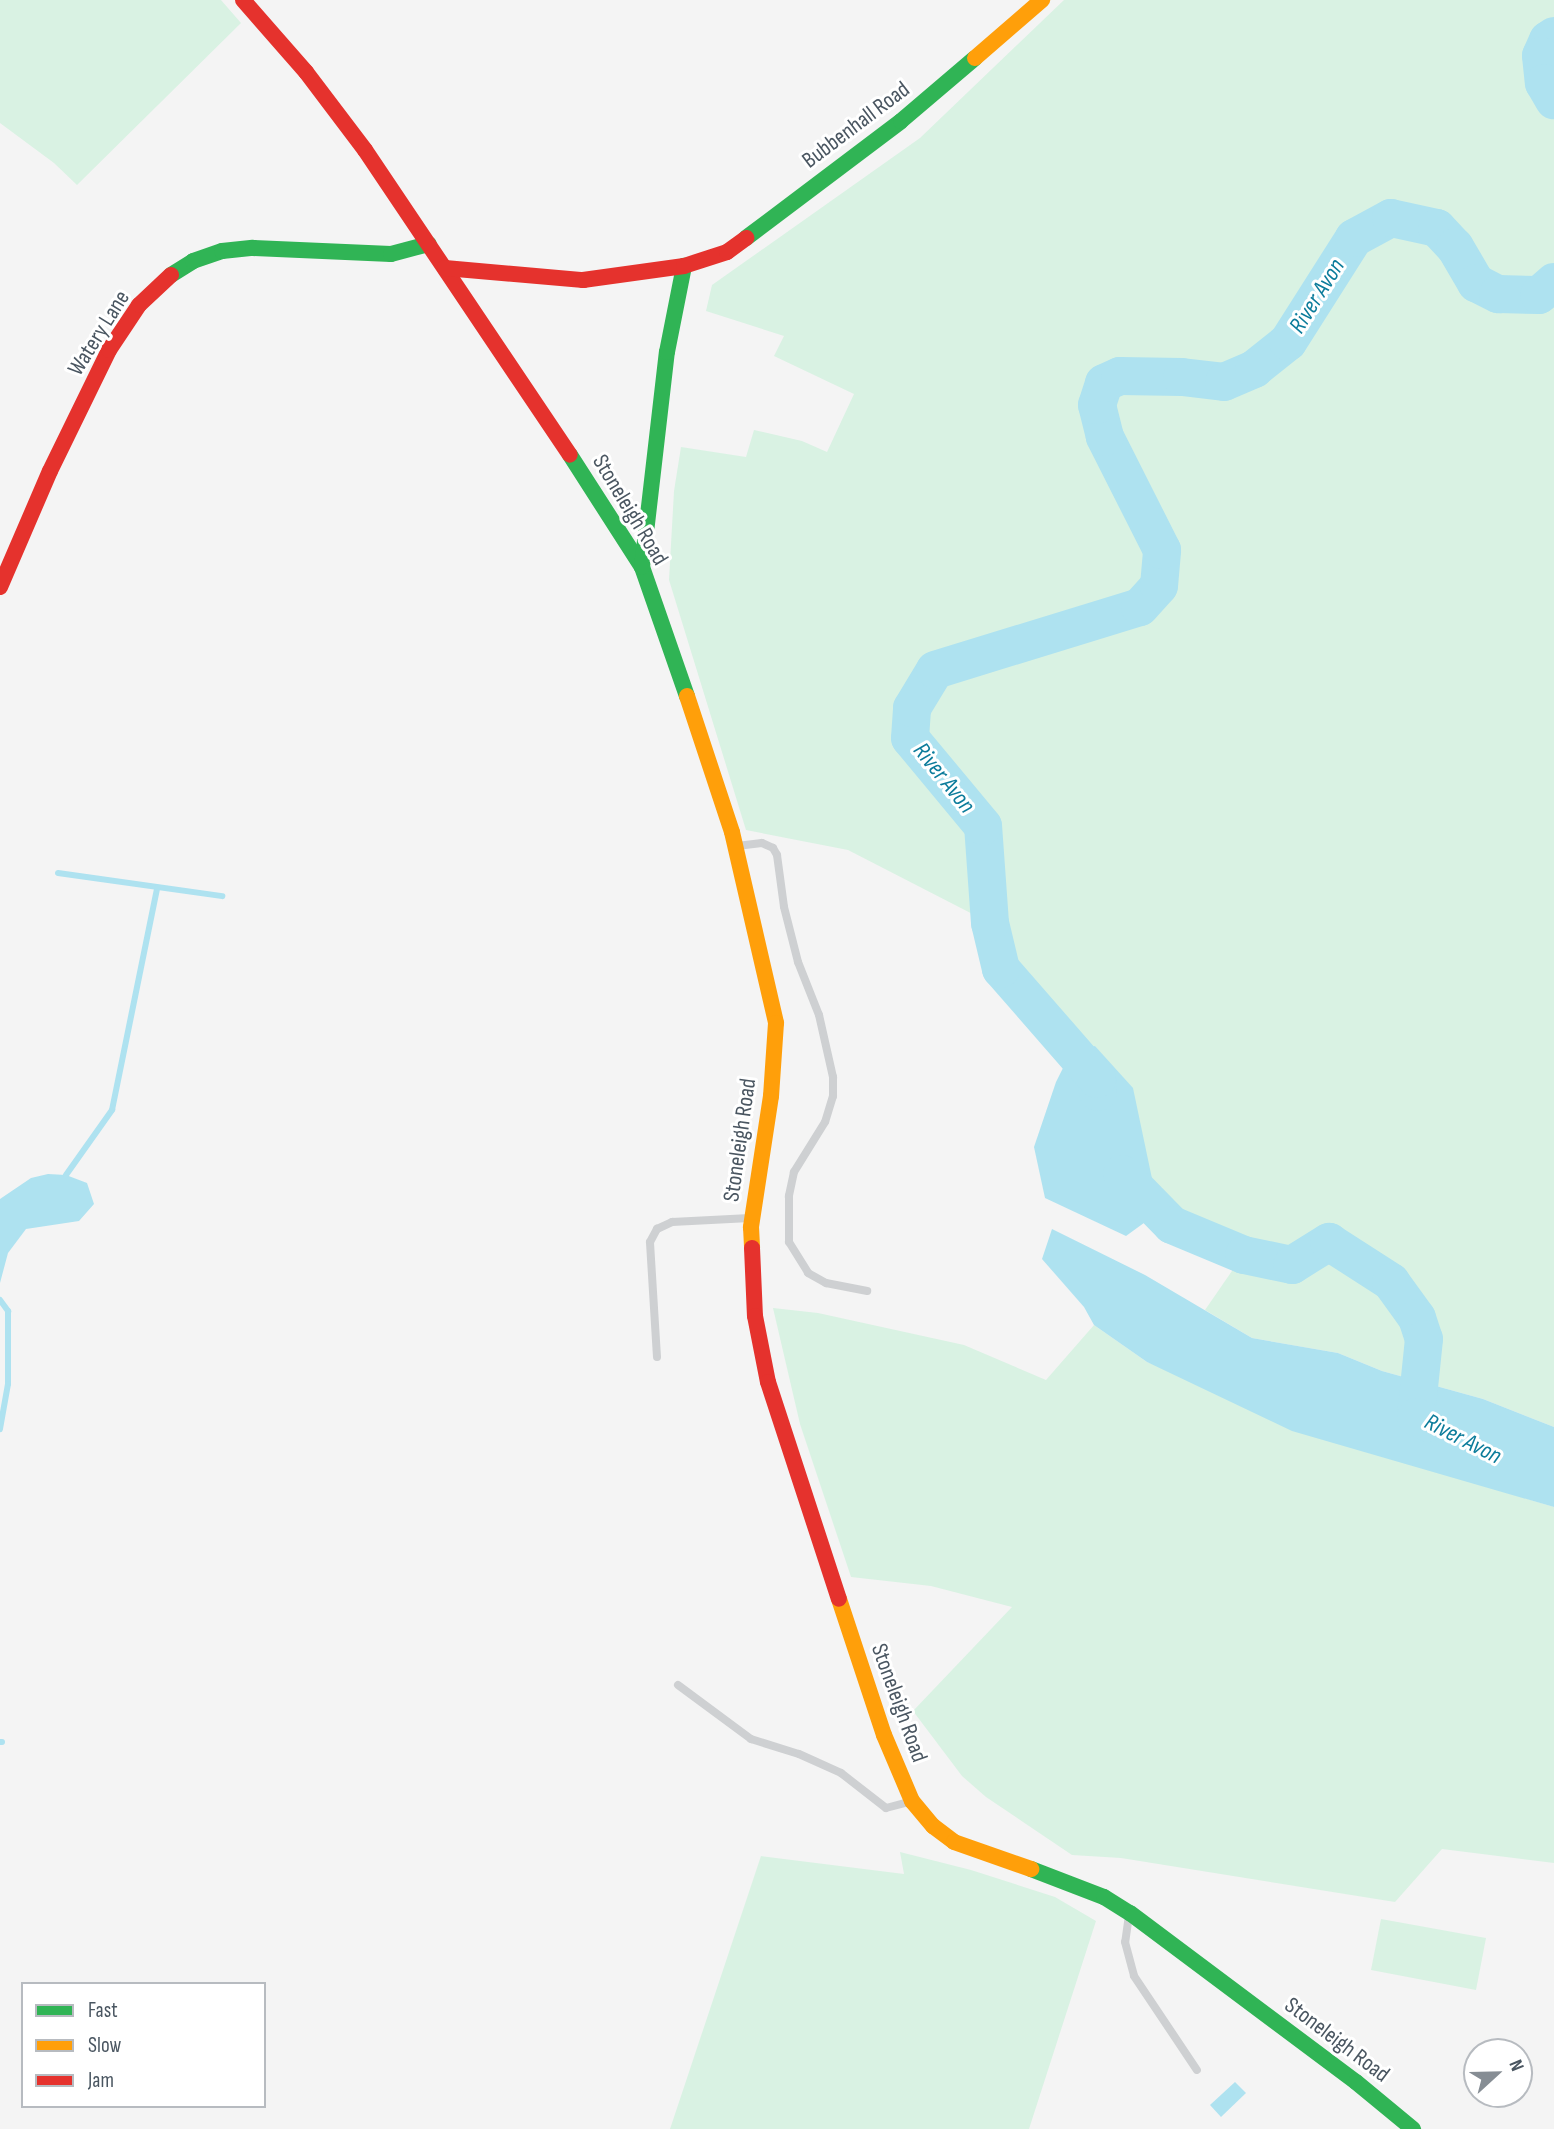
<!DOCTYPE html>
<html>
<head>
<meta charset="utf-8">
<style>
  body { margin:0 }
  #map { position:relative; width:1554px; height:2129px; overflow:hidden; background:#f4f4f4; font-family:"Sofia Sans Condensed",sans-serif }
  div>[style] { position:absolute }
  [style*='--x'] { left:calc(var(--x)*1px); top:calc(var(--y)*1px); width:calc(var(--w)*1px); rotate:calc(var(--a)*1deg) }
  .green>* { inset:0; background:#d9f2e3 }
  .water>* { inset:0; background:#aee2f0 }
  .stream>* { height:6px; margin:-3px; padding:0 3px; transform-origin:3px; border-radius:3px; background:#aee2f0 }
  .river>* { height:38px; margin:-19px; padding:0 19px; transform-origin:19px; border-radius:19px; background:#aee2f0 }
  .lane>* { height:8px; margin:-4px; padding:0 4px; transform-origin:4px; border-radius:4px; background:#ced0d2 }
  .fast>* { height:16px; margin:-8px; padding:0 8px; transform-origin:8px; border-radius:8px; background:#30b455 }
  .slow>* { height:16px; margin:-8px; padding:0 8px; transform-origin:8px; border-radius:8px; background:#ff9f0a }
  .jam>* { height:16px; margin:-8px; padding:0 8px; transform-origin:8px; border-radius:8px; background:#e5322d }
  span { translate:-50% -50%; white-space:nowrap; text-align:center; line-height:1.15; -webkit-text-stroke:6px #fff; paint-order:stroke }
  .street-label { font-size:23px; color:#4a5661 }
  .water-label { font-size:24px; color:#0c7c9b; font-style:italic }
  .legend { position:absolute; left:21px; top:1982px; width:245px; height:126px; box-sizing:border-box; background:#fff; border:2px solid #b7bbc0; margin:0; padding:9px 12px; list-style:none; font-size:21px; color:#4a5661 }
  .legend li { display:flex; align-items:center; gap:14px; height:35px }
  .legend b { width:35px; border:2px solid #b7bbc0 }
  .north { position:absolute; left:1463px; top:2038px; width:70px; height:70px; box-sizing:border-box; background:#fff; border:2px solid #b7bbc0; border-radius:50%; rotate:68deg; font-size:19px; font-weight:700; line-height:28px; text-align:center; color:#4a5661 }
  .north::after { content:''; display:block; margin:auto; width:24px; height:32px; background:#868d94; clip-path:polygon(50% 0,100% 100%,50% 72%,0 100%) }
</style>
</head>
<body>
<div id="map">
  <div class="green">
    <i style="clip-path:polygon(0 0,221px 0,241px 23px,77px 185px,54px 163px,0 123px)"></i>
    <i style="clip-path:polygon(1064px 0,1554px 0,1554px 1427px,1483px 1399px,1382px 1371px,1338px 1353px,1252px 1338px,1205px 1310px,1243px 1255px,1172px 1225px,1159px 1212px,1145px 1152px,1095px 1046px,1072px 1050px,1001px 969px,990px 923px,848px 850px,746px 830px,669px 580px,674px 491px,681px 447px,746px 457px,754px 430px,802px 441px,827px 452px,854px 394px,774px 356px,784px 336px,706px 311px,712px 285px,920px 138px)"></i>
    <i style="clip-path:polygon(773px 1308px,818px 1313px,964px 1345px,1046px 1380px,1094px 1325px,1147px 1362px,1445px 1474px,1554px 1507px,1554px 1863px,1442px 1849px,1395px 1902px,1121px 1858px,1072px 1855px,986px 1797px,962px 1776px,913px 1711px,1012px 1607px,931px 1586px,851px 1577px,800px 1424px)"></i>
    <i style="clip-path:polygon(900px 1852px,971px 1870px,1055px 1897px,1096px 1921px,1029px 2129px,670px 2129px,761px 1856px,904px 1874px)"></i>
    <i style="clip-path:polygon(1381px 1919px,1486px 1938px,1476px 1990px,1371px 1970px)"></i>
  </div>
  <div class="water">
    <i style="clip-path:polygon(1095px 1046px,1133px 1088px,1159px 1212px,1126px 1236px,1045px 1198px,1034px 1147px,1056px 1082px,1072px 1050px)"></i>
    <i style="clip-path:polygon(48px 1174px,66px 1175px,87px 1183px,94px 1204px,79px 1221px,26px 1229px,8px 1253px,0 1283px,0 1199px,31px 1178px)"></i>
    <i style="clip-path:polygon(1052px 1229px,1145px 1275px,1252px 1338px,1338px 1353px,1382px 1371px,1483px 1399px,1554px 1427px,1554px 1507px,1292px 1431px,1147px 1362px,1094px 1325px,1084px 1307px,1042px 1259px)"></i>
    <i style="clip-path:polygon(1235px 2082px,1246px 2093px,1221px 2117px,1210px 2105px)"></i>
  </div>
  <div class="stream">
    <i style="--x:58;--y:873;--w:166;--a:8"></i>
    <i style="--x:66;--y:1175;--w:80;--a:-54.7"></i>
    <i style="--x:112;--y:1110;--w:227;--a:-78.5"></i>
    <i style="--x:0;--y:1300;--w:14;--a:54"></i>
    <i style="--x:8;--y:1311;--w:73;--a:90"></i>
    <i style="--x:8;--y:1384;--w:46;--a:100.1"></i>
    <i style="--x:0;--y:1742;--w:2;--a:0"></i>
  </div>
  <div class="river">
    <i style="--x:1554;--y:36;--w:7;--a:146"></i>
    <i style="--x:1548;--y:40;--w:17;--a:114"></i>
    <i style="--x:1541;--y:56;--w:27;--a:84"></i>
    <i style="--x:1544;--y:83;--w:20;--a:60"></i>
    <i style="--x:1098;--y:1092;--w:13;--a:-94"></i>
    <i style="--x:1097;--y:1079;--w:146;--a:-131.1"></i>
    <i style="--x:1001;--y:969;--w:47;--a:-103.4"></i>
    <i style="--x:990;--y:923;--w:97;--a:-94.1"></i>
    <i style="--x:983;--y:826;--w:114;--a:-129.7"></i>
    <i style="--x:910;--y:738;--w:30;--a:-86"></i>
    <i style="--x:912;--y:708;--w:44;--a:-58.8"></i>
    <i style="--x:935;--y:670;--w:214;--a:-17.1"></i>
    <i style="--x:1140;--y:607;--w:28;--a:-48"></i>
    <i style="--x:1159;--y:586;--w:36;--a:-85"></i>
    <i style="--x:1162;--y:550;--w:127;--a:-116.8"></i>
    <i style="--x:1105;--y:437;--w:33;--a:-104"></i>
    <i style="--x:1097;--y:405;--w:23;--a:-72"></i>
    <i style="--x:1104;--y:383;--w:17;--a:-24"></i>
    <i style="--x:1120;--y:376;--w:62;--a:0.9"></i>
    <i style="--x:1182;--y:377;--w:42;--a:6.8"></i>
    <i style="--x:1224;--y:382;--w:33;--a:-23"></i>
    <i style="--x:1254;--y:369;--w:43;--a:-38.5"></i>
    <i style="--x:1288;--y:342;--w:123;--a:-57.6"></i>
    <i style="--x:1354;--y:238;--w:42;--a:-28.4"></i>
    <i style="--x:1391;--y:218;--w:47;--a:12.3"></i>
    <i style="--x:1437;--y:228;--w:26;--a:47"></i>
    <i style="--x:1455;--y:247;--w:42;--a:59.7"></i>
    <i style="--x:1476;--y:283;--w:25;--a:27"></i>
    <i style="--x:1498;--y:294;--w:41;--a:1.4"></i>
    <i style="--x:1539;--y:295;--w:20;--a:-41"></i>
    <i style="--x:1122;--y:1174;--w:71;--a:45.6"></i>
    <i style="--x:1172;--y:1225;--w:78;--a:22.6"></i>
    <i style="--x:1244;--y:1255;--w:49;--a:11.8"></i>
    <i style="--x:1292;--y:1265;--w:44;--a:-31.9"></i>
    <i style="--x:1329;--y:1242;--w:74;--a:32.8"></i>
    <i style="--x:1391;--y:1282;--w:44;--a:54.2"></i>
    <i style="--x:1417;--y:1318;--w:22;--a:72"></i>
    <i style="--x:1424;--y:1339;--w:78;--a:95.9"></i>
    <i style="--x:1416;--y:1417;--w:14;--a:25"></i>
  </div>
  <div class="lane">
    <i style="--x:737;--y:846;--w:25;--a:-7"></i>
    <i style="--x:762;--y:843;--w:12;--a:24"></i>
    <i style="--x:773;--y:848;--w:8;--a:60"></i>
    <i style="--x:777;--y:855;--w:52;--a:82.3"></i>
    <i style="--x:784;--y:907;--w:57;--a:75.7"></i>
    <i style="--x:798;--y:962;--w:57;--a:68.4"></i>
    <i style="--x:819;--y:1015;--w:64;--a:77.3"></i>
    <i style="--x:833;--y:1077;--w:19;--a:90"></i>
    <i style="--x:833;--y:1096;--w:27;--a:107"></i>
    <i style="--x:825;--y:1122;--w:59;--a:121.8"></i>
    <i style="--x:794;--y:1172;--w:25;--a:102"></i>
    <i style="--x:789;--y:1196;--w:46;--a:90"></i>
    <i style="--x:789;--y:1242;--w:36;--a:58"></i>
    <i style="--x:808;--y:1273;--w:21;--a:29"></i>
    <i style="--x:826;--y:1283;--w:42;--a:11"></i>
    <i style="--x:657;--y:1357;--w:115;--a:-93.5"></i>
    <i style="--x:650;--y:1242;--w:15;--a:-62"></i>
    <i style="--x:657;--y:1229;--w:17;--a:-25"></i>
    <i style="--x:672;--y:1222;--w:78;--a:-2.9"></i>
    <i style="--x:678;--y:1685;--w:91;--a:36.5"></i>
    <i style="--x:751;--y:1739;--w:50;--a:17.4"></i>
    <i style="--x:799;--y:1754;--w:46;--a:24.3"></i>
    <i style="--x:841;--y:1773;--w:57;--a:37.9"></i>
    <i style="--x:886;--y:1808;--w:24;--a:-15"></i>
    <i style="--x:1129;--y:1915;--w:27;--a:98"></i>
    <i style="--x:1125;--y:1942;--w:35;--a:75"></i>
    <i style="--x:1134;--y:1976;--w:113;--a:56.2"></i>
  </div>
  <div class="fast">
    <i style="--x:746;--y:238;--w:194;--a:-37"></i>
    <i style="--x:901;--y:121;--w:97;--a:-40.4"></i>
    <i style="--x:171;--y:275;--w:26;--a:-32"></i>
    <i style="--x:193;--y:261;--w:31;--a:-19"></i>
    <i style="--x:222;--y:251;--w:31;--a:-6"></i>
    <i style="--x:253;--y:248;--w:138;--a:2.5"></i>
    <i style="--x:391;--y:254;--w:39;--a:-15"></i>
    <i style="--x:570;--y:455;--w:133;--a:57.3"></i>
    <i style="--x:642;--y:567;--w:137;--a:70.8"></i>
    <i style="--x:642;--y:567;--w:216;--a:-83.4"></i>
    <i style="--x:667;--y:352;--w:88;--a:-78.8"></i>
    <i style="--x:1031;--y:1869;--w:78;--a:21"></i>
    <i style="--x:1104;--y:1897;--w:31;--a:32"></i>
    <i style="--x:1130;--y:1913;--w:282;--a:36.8"></i>
    <i style="--x:1356;--y:2082;--w:74;--a:39.5"></i>
  </div>
  <div class="slow">
    <i style="--x:975;--y:58;--w:89;--a:-40.9"></i>
    <i style="--x:687;--y:696;--w:143;--a:71.7"></i>
    <i style="--x:732;--y:832;--w:196;--a:77"></i>
    <i style="--x:776;--y:1023;--w:73;--a:93.9"></i>
    <i style="--x:771;--y:1096;--w:133;--a:98.7"></i>
    <i style="--x:751;--y:1227;--w:21;--a:87"></i>
    <i style="--x:839;--y:1599;--w:143;--a:71.7"></i>
    <i style="--x:884;--y:1735;--w:72;--a:67"></i>
    <i style="--x:912;--y:1801;--w:33;--a:50"></i>
    <i style="--x:933;--y:1826;--w:26;--a:37"></i>
    <i style="--x:954;--y:1842;--w:82;--a:19.3"></i>
  </div>
  <div class="jam">
    <i style="--x:243;--y:0;--w:96;--a:48.8"></i>
    <i style="--x:306;--y:72;--w:98;--a:52.9"></i>
    <i style="--x:365;--y:150;--w:367;--a:56.1"></i>
    <i style="--x:445;--y:268;--w:139;--a:5"></i>
    <i style="--x:583;--y:280;--w:102;--a:-7.9"></i>
    <i style="--x:684;--y:266;--w:45;--a:-18"></i>
    <i style="--x:727;--y:252;--w:24;--a:-36"></i>
    <i style="--x:0;--y:587;--w:126;--a:-66.7"></i>
    <i style="--x:50;--y:471;--w:135;--a:-64"></i>
    <i style="--x:109;--y:350;--w:54;--a:-56.3"></i>
    <i style="--x:139;--y:305;--w:44;--a:-43.2"></i>
    <i style="--x:752;--y:1248;--w:68;--a:87.5"></i>
    <i style="--x:755;--y:1316;--w:67;--a:78.9"></i>
    <i style="--x:768;--y:1382;--w:228;--a:71.9"></i>
  </div>
  <div class="street-label">
    <span style="left:856px;top:125px;rotate:-37deg">Bubbenhall Road</span>
    <span style="left:99px;top:333px;rotate:-58deg">Watery Lane</span>
    <span style="left:630px;top:510px;rotate:59deg">Stoneleigh Road</span>
    <span style="left:740px;top:1140px;rotate:-82deg">Stoneleigh Road</span>
    <span style="left:899px;top:1703px;rotate:70deg">Stoneleigh Road</span>
    <span style="left:1337px;top:2040px;rotate:37deg">Stoneleigh Road</span>
  </div>
  <div class="water-label">
    <span style="left:1317px;top:296px;rotate:-58deg">River Avon</span>
    <span style="left:944px;top:778px;rotate:51deg">River Avon</span>
    <span style="left:1463px;top:1439px;rotate:27deg">River Avon</span>
  </div>
  <ul class="legend">
  <li><b style="height:9px;background:#30b455"></b>Fast</li>
  <li><b style="height:9px;background:#ff9f0a"></b>Slow</li>
  <li><b style="height:9px;background:#e5322d"></b>Jam</li>
  </ul>
  <div class="north">N</div>
</div>
</body>
</html>
